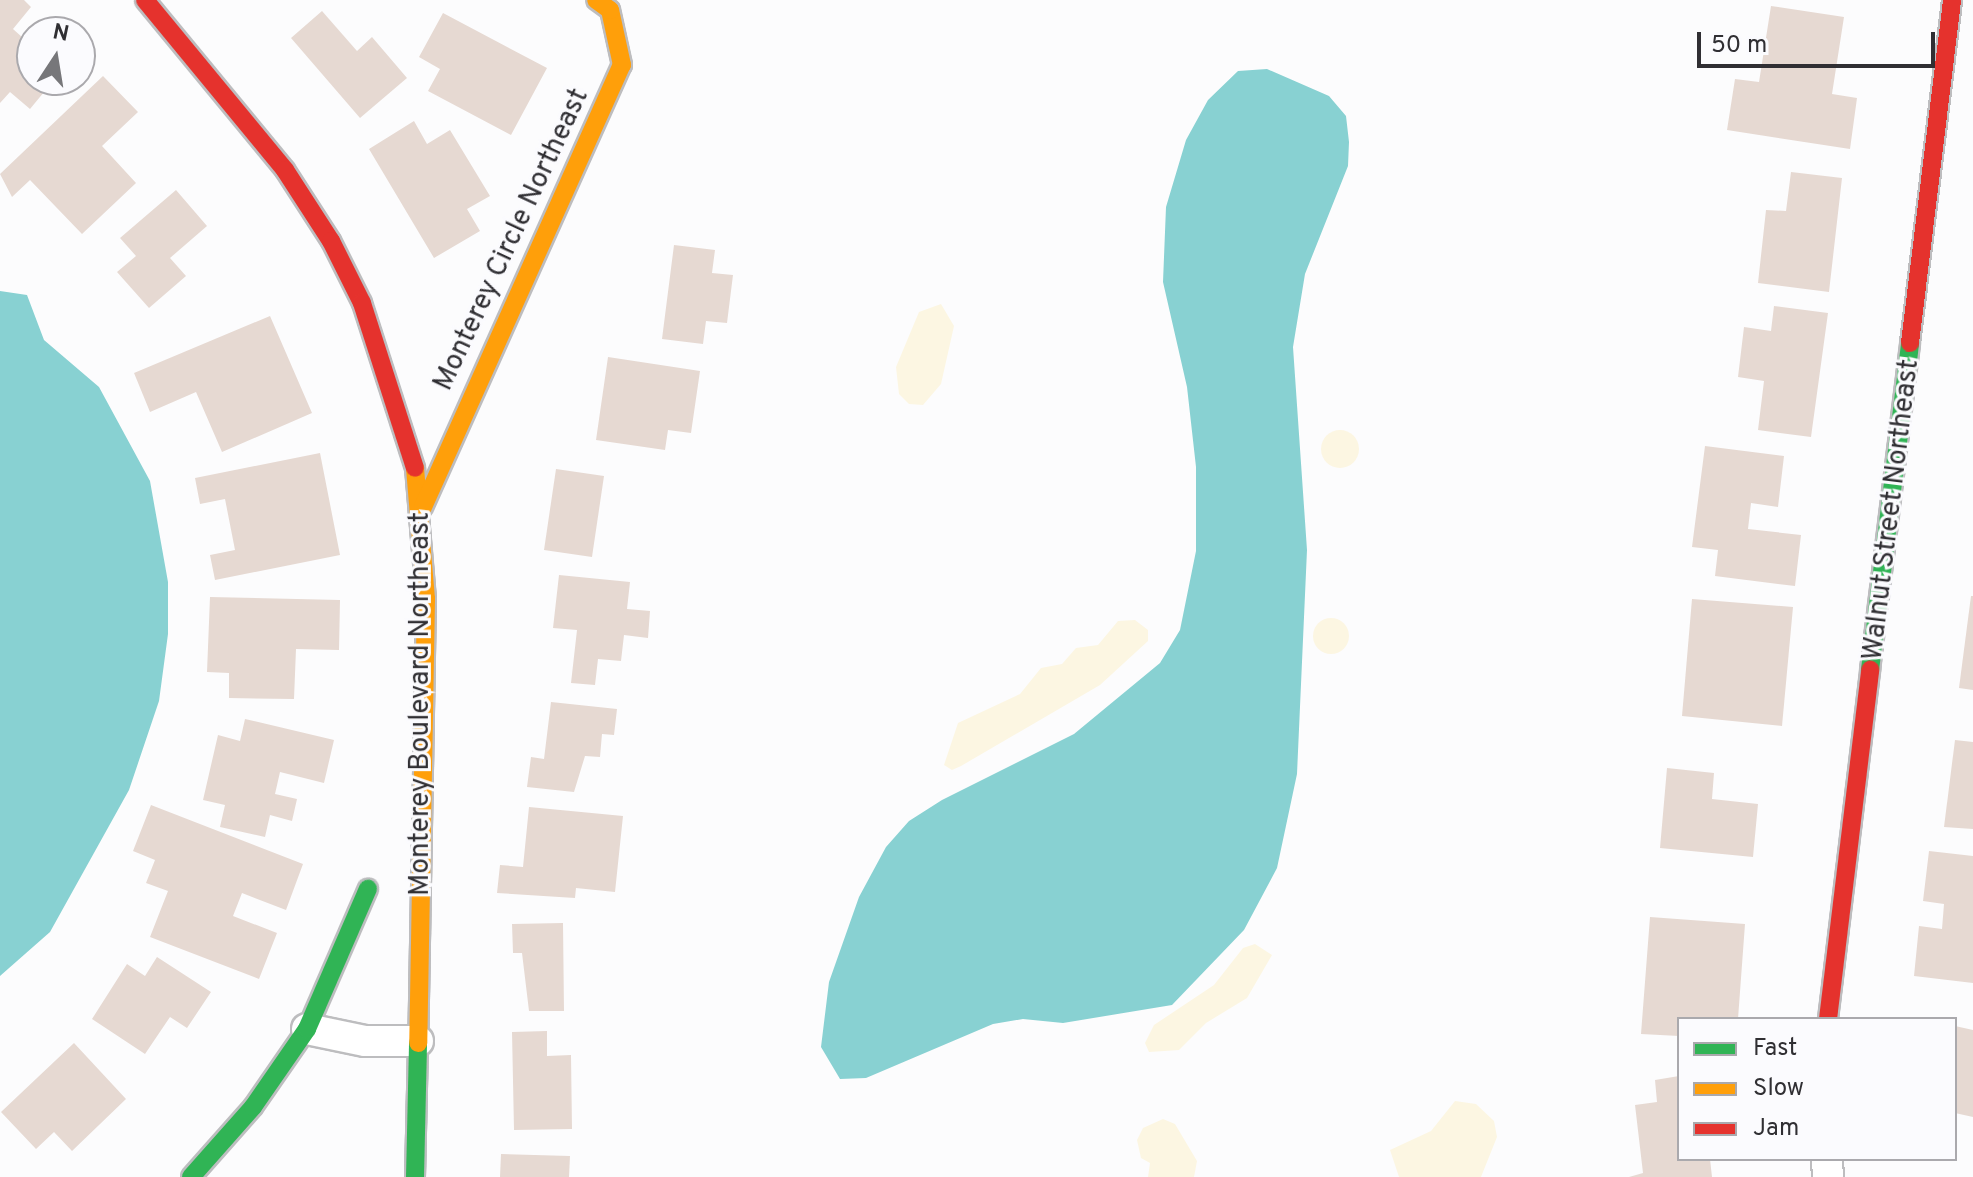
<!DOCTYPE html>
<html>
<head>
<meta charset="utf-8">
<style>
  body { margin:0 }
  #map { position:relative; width:1973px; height:1177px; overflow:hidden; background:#fcfcfd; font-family:Overpass,sans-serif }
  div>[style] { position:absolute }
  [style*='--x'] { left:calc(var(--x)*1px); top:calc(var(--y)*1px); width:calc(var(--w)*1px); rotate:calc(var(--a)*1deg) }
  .sand>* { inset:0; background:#fcf6e2 }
  .round { border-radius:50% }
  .water>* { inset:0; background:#88d1d2 }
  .building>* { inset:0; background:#e6d9d2 }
  .roads { filter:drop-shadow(2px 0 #bdbdbf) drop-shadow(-2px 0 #bdbdbf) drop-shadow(0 2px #bdbdbf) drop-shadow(0 -2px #bdbdbf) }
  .street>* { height:30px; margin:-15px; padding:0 15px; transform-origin:15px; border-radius:15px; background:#fff }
  .fast>* { height:18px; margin:-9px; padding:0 9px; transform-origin:9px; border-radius:9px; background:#30b455 }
  .slow>* { height:18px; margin:-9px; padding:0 9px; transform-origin:9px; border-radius:9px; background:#ff9f0a }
  .jam>* { height:18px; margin:-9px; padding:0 9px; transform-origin:9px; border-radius:9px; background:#e5322d }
  span { translate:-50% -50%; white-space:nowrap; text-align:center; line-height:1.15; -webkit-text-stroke:6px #fbfbfe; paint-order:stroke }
  .street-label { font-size:28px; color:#302f33 }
  .legend { position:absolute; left:1677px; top:1017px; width:280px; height:144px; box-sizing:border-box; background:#fbfbfe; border:2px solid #aaa9ad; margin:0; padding:10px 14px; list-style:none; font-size:24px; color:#302f33 }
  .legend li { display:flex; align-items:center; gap:16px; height:40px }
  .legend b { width:40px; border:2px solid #aaa9ad }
  .north { position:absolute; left:16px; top:16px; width:80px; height:80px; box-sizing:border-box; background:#fbfbfe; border:2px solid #aaa9ad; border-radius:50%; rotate:12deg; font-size:22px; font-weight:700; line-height:32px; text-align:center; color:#302f33 }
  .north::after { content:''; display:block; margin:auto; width:28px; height:36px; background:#77777a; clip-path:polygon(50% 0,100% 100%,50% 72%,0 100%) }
  .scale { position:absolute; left:1697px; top:32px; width:238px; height:36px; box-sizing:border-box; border:4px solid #302f33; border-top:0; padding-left:10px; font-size:24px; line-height:28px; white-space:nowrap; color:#302f33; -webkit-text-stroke:6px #fbfbfe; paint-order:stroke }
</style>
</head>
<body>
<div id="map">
  <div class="sand">
    <i style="clip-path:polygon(941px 304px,954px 326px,941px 384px,923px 405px,909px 404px,899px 394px,896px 367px,919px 312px)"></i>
    <i class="round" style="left:1321px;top:430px;width:38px;height:38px"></i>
    <i class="round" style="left:1313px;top:618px;width:36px;height:36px"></i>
    <i style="clip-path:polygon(1135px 620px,1148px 630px,1148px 641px,1100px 685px,961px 766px,952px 770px,944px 765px,958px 723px,1020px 694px,1041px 668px,1062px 664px,1076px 648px,1098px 645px,1118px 621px)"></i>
    <i style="clip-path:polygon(1255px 944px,1272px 955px,1247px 998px,1206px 1023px,1179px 1050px,1149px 1052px,1145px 1043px,1154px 1025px,1214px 985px,1243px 948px)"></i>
    <i style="clip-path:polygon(1455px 1101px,1476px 1104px,1494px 1121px,1497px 1137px,1481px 1177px,1399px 1177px,1390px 1150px,1431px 1131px)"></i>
    <i style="clip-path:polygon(1163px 1119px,1175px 1124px,1197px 1161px,1194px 1177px,1148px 1177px,1150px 1163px,1141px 1158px,1137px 1140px,1143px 1128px)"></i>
  </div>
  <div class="water">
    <i style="clip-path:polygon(1267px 69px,1329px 96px,1346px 116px,1349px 142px,1348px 166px,1305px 274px,1293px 347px,1307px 550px,1297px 774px,1277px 868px,1244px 930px,1172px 1005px,1063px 1023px,1023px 1019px,993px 1024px,866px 1078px,840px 1079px,821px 1047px,829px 982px,859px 897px,886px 847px,909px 821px,942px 800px,1074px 734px,1160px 663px,1180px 630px,1196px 551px,1196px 467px,1187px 387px,1163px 282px,1166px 207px,1186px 140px,1208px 100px,1238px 71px)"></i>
    <i style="clip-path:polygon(0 291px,27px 295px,44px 340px,99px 387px,150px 481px,168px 582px,168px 634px,159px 701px,129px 790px,50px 932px,0 976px)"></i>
  </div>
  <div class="building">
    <i style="clip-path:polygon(0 0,24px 0,31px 7px,13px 29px,32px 46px,32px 80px,54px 80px,30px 109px,10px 92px,0 103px)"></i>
    <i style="clip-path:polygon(1771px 6px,1844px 17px,1832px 94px,1857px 98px,1850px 149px,1727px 130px,1735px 79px,1759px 82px)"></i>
    <i style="clip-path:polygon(322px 11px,357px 51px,372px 37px,407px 78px,360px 118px,291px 38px)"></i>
    <i style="clip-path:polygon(443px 13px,547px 68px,511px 135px,428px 91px,440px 69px,419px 57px)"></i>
    <i style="clip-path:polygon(103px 76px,138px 112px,102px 146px,136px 183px,82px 234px,30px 180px,12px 197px,0 174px)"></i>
    <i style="clip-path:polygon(414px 121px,427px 144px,450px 130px,490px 196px,467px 209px,480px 231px,434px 258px,369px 149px)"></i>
    <i style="clip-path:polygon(1791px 172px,1842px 178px,1829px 292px,1758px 283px,1766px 210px,1786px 211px)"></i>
    <i style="clip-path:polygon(176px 190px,207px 226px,170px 258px,186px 276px,149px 308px,117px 272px,136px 256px,120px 238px)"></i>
    <i style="clip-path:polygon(674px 245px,715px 250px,712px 273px,733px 275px,727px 323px,706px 321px,703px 344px,662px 339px)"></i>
    <i style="clip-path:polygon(1774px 306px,1828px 313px,1811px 437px,1758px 430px,1764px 381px,1738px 377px,1744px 327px,1771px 331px)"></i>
    <i style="clip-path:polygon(270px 316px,312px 413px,222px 452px,196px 392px,150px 412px,134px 373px)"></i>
    <i style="clip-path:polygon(608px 357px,700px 371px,691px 433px,668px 430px,665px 450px,596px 440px)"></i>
    <i style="clip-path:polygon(1705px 446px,1784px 456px,1778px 507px,1751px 503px,1748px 529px,1801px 535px,1795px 586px,1715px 576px,1718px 550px,1692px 547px)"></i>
    <i style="clip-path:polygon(320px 453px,340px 555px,215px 580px,210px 555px,235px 550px,225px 499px,200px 504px,195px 478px)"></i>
    <i style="clip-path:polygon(556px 469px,604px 476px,592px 557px,544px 550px)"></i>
    <i style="clip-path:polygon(559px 575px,630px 582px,627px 609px,650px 611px,648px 638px,624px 635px,621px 661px,598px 659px,595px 685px,571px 683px,577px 630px,553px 628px)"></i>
    <i style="clip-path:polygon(1971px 596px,1973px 596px,1973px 690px,1959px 688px)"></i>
    <i style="clip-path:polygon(210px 597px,340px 600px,339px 650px,296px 649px,294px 699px,229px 698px,229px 673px,207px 672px)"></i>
    <i style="clip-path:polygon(1692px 599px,1793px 607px,1782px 726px,1682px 716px)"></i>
    <i style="clip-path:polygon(551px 702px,617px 709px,614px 735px,602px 734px,600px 757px,585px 756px,574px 792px,527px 787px,531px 757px,544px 759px)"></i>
    <i style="clip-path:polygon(245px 719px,334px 740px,324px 783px,280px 772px,275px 794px,297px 799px,292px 821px,270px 815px,265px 837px,220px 827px,225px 805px,203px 800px,218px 735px,240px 741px)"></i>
    <i style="clip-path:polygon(1955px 740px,1973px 742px,1973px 829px,1944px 827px)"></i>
    <i style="clip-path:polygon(1667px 768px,1714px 773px,1712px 799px,1758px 804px,1753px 857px,1660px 848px)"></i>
    <i style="clip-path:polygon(151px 805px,303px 864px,286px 910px,242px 893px,233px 916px,277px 933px,259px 979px,150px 937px,168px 891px,146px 883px,155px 860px,133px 851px)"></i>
    <i style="clip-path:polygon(529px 807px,623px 816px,615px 892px,576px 888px,575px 898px,497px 893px,500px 865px,523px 867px)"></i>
    <i style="clip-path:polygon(1929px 851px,1973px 856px,1973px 983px,1914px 976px,1919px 926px,1942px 929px,1944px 904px,1923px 901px)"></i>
    <i style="clip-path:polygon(1650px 917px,1745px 924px,1738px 1019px,1679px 1019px,1679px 1036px,1641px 1034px)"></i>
    <i style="clip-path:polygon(563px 923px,564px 1011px,529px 1011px,522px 953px,513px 953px,512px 924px)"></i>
    <i style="clip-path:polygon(157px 957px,211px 992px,187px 1028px,170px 1017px,145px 1054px,92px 1019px,127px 964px,145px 976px)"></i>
    <i style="clip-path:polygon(1955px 1026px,1973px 1030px,1973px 1117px,1955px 1113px)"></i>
    <i style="clip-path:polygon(547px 1031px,547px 1056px,571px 1055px,572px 1129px,514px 1130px,512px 1032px)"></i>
    <i style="clip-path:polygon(74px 1043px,126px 1099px,72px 1151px,54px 1132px,36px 1149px,1px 1112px)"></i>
    <i style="clip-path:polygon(1679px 1076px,1679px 1159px,1710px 1159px,1712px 1177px,1629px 1177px,1643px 1173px,1635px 1105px,1657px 1102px,1655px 1080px)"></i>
    <i style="clip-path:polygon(501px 1154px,570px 1156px,569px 1177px,500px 1177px)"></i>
  </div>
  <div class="roads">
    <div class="street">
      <i style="--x:307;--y:1029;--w:59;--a:11.7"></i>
      <i style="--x:365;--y:1041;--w:53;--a:0"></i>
      <i style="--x:1827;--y:1159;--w:18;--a:87"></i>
    </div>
    <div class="fast">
      <i style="--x:1870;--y:670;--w:329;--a:-83"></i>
      <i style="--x:191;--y:1177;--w:94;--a:-48.5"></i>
      <i style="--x:253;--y:1107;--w:95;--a:-55.3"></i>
      <i style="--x:307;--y:1029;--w:153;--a:-66.5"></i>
      <i style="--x:415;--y:1177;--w:134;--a:-88.7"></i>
    </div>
    <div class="slow">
      <i style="--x:415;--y:468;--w:131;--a:85.2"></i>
      <i style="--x:426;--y:599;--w:444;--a:91"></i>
      <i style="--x:423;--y:507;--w:485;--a:-65.8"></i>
      <i style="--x:622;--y:65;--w:56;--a:-102.3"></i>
      <i style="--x:610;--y:10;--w:17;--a:-144"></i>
    </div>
    <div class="jam">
      <i style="--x:145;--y:0;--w:220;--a:50.5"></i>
      <i style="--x:285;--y:170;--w:85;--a:57.1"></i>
      <i style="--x:331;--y:241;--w:69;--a:63.4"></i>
      <i style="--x:362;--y:303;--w:173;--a:72.2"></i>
      <i style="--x:1910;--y:343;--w:346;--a:-83"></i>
      <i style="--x:1828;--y:1019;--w:352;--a:-83.1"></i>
    </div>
  </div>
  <div class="street-label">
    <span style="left:512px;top:240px;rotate:-65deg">Monterey Circle Northeast</span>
    <span style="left:1892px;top:510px;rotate:-83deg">Walnut Street Northeast</span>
    <span style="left:421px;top:704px;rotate:-90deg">Monterey Boulevard Northeast</span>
  </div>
  <ul class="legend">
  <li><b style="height:10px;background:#30b455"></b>Fast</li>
  <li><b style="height:10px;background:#ff9f0a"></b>Slow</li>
  <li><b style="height:10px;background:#e5322d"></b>Jam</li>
  </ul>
  <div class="north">N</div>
  <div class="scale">50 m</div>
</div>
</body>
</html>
